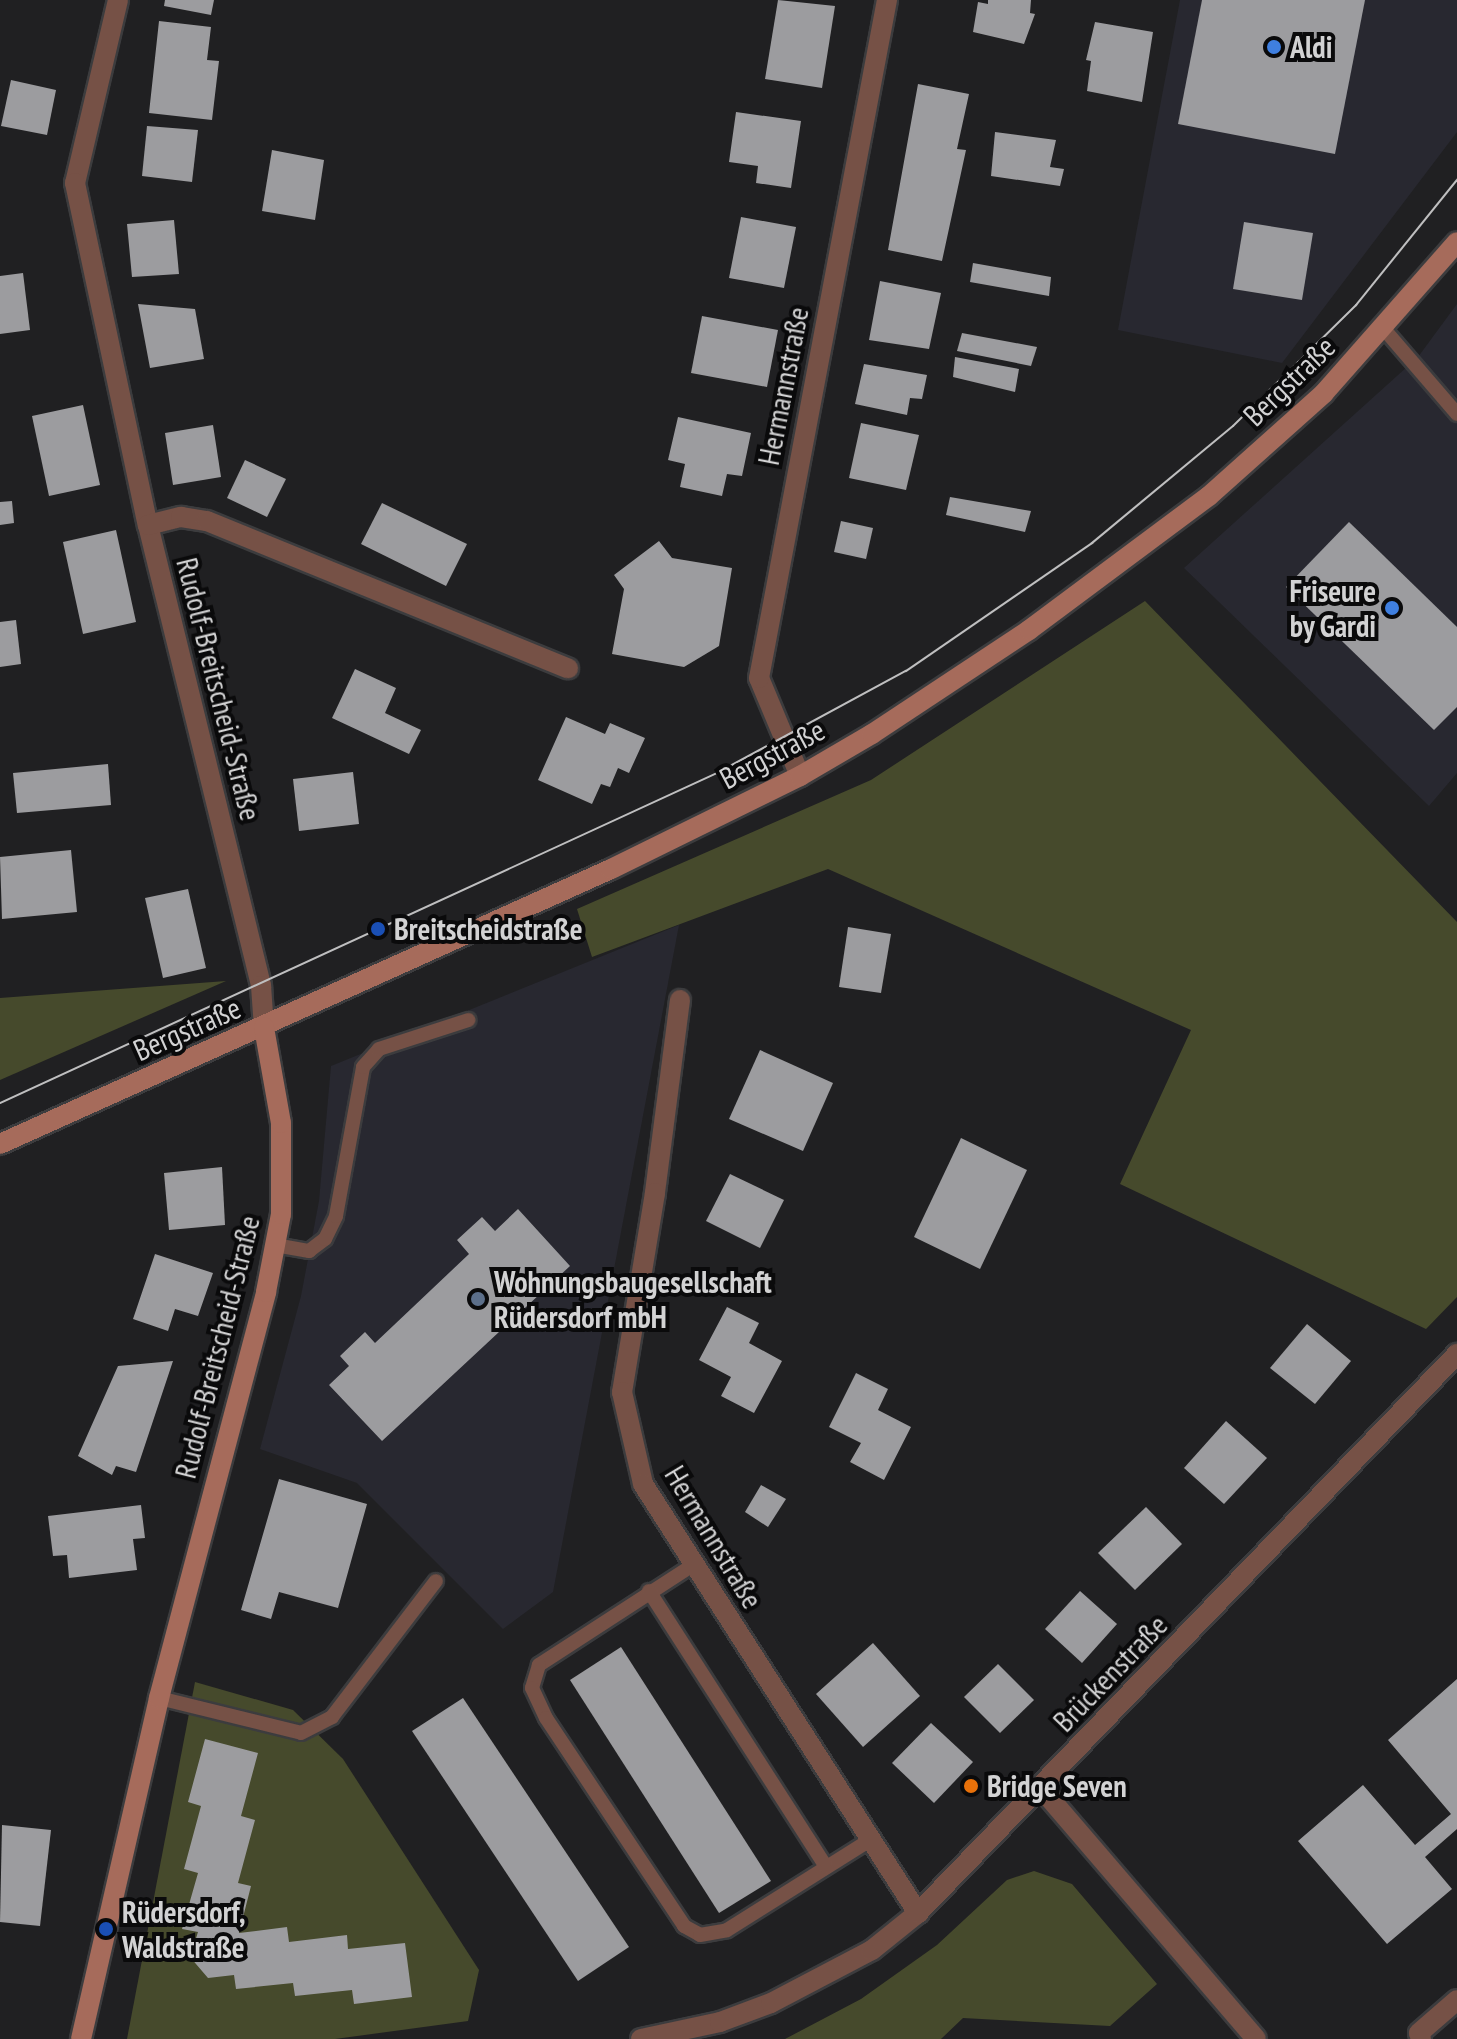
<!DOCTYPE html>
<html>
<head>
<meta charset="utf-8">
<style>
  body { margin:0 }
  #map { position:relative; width:1457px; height:2039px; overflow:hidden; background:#202022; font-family:"PT Sans Narrow",sans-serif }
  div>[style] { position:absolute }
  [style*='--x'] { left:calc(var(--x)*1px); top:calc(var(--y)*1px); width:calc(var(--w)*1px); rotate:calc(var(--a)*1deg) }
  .built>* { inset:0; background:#282830 }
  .green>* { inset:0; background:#464a2c }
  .building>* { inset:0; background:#9c9c9f }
  .roads { filter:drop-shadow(2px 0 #3c3c3e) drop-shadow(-2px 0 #3c3c3e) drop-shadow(0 2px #3c3c3e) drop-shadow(0 -2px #3c3c3e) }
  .lane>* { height:14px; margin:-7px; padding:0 7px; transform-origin:7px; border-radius:7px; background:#765146 }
  .street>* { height:20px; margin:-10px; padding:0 10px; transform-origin:10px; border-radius:10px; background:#765146 }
  .secondary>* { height:20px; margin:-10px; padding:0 10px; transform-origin:10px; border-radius:10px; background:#a66b5b }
  .tram>* { height:2px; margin:-1px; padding:0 1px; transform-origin:1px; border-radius:1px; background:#bfbfc0 }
  .dots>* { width:22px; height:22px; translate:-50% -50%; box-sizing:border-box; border:4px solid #0a0a0b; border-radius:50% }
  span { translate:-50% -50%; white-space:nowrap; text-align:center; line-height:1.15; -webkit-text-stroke:8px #0a0a0b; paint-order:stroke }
  .poi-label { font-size:30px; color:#d2d2d3; font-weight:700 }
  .left { translate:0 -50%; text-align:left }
  .right { translate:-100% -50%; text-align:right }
  .street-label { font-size:30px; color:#d2d2d3 }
</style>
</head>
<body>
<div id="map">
  <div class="built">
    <i style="clip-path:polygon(1180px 0,1457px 0,1457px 132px,1282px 363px,1118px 330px)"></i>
    <i style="clip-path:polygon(1457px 304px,1457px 773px,1429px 806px,1184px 568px,1418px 357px)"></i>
    <i style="clip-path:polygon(679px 925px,553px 1592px,503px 1629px,357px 1483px,260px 1449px,301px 1296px,319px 1201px,331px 1066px)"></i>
  </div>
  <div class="green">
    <i style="clip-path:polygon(1145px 601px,1457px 922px,1457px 1297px,1426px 1329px,1120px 1184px,1191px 1030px,828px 869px,592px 957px,577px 909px,871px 780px)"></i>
    <i style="clip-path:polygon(226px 981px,0 1080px,0 998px)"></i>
    <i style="clip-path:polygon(195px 1682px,293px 1710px,343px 1759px,479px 1970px,468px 2021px,335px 2039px,127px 2039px)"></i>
    <i style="clip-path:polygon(1034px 1871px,1072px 1884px,1157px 1984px,1110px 2026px,963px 2018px,941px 2039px,785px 2039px,861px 1999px,937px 1945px,1007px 1880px)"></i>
  </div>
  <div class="building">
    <i style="clip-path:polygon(165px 0,214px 0,211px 15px,164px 6px)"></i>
    <i style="clip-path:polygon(778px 0,835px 6px,822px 88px,765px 79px)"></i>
    <i style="clip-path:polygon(988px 0,1031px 0,1030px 13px,1035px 14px,1024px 44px,973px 32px,978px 2px,988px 4px)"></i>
    <i style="clip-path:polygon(1202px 0,1365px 0,1335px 154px,1178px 124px)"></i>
    <i style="clip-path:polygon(159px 21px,211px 27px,207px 60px,219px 61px,212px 120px,149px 113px)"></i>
    <i style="clip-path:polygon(1095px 22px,1153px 32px,1142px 102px,1087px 91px,1091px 61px,1086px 60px)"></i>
    <i style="clip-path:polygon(11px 80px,56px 90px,47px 135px,1px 126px)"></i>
    <i style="clip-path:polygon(918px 84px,969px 94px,957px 149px,966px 150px,942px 261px,888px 250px)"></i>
    <i style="clip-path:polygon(736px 112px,801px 121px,791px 188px,756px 183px,758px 166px,729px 162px)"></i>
    <i style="clip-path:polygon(147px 126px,198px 130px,192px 182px,142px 176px)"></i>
    <i style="clip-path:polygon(995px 132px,1056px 140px,1050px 167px,1064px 169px,1060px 186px,991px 176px)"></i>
    <i style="clip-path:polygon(272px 150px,324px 160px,315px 220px,262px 211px)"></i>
    <i style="clip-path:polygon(741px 217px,796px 227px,784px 288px,729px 278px)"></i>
    <i style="clip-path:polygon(174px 220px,179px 274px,132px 277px,127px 224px)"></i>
    <i style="clip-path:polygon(1244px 222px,1313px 233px,1302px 300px,1233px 289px)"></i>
    <i style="clip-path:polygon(973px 263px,1051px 277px,1049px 296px,970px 282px)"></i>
    <i style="clip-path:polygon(23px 273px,30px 330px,0 334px,0 276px)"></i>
    <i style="clip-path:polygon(880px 281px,941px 293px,929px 349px,869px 340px)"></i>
    <i style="clip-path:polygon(138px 304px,195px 309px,204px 359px,150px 368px)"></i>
    <i style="clip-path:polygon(702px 316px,778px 330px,767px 387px,691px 373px)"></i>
    <i style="clip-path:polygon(962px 333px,1037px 347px,1031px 366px,957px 351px)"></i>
    <i style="clip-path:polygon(955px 357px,1019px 369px,1015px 392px,953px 377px)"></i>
    <i style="clip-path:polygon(864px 364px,927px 375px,922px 399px,910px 398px,907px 415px,855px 404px)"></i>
    <i style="clip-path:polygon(83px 405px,100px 485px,49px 496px,32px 416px)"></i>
    <i style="clip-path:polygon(678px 417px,751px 433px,742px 476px,727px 474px,722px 496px,680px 487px,685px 464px,668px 460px)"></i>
    <i style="clip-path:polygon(861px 423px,919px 435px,906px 490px,849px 478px)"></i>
    <i style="clip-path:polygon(213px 425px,221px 477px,173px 485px,165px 433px)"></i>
    <i style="clip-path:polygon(245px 460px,286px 479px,267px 517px,227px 498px)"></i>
    <i style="clip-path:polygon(950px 497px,1031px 511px,1025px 532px,946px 515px)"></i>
    <i style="clip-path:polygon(12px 501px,14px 523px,0 525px,0 502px)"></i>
    <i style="clip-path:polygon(382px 503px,467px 544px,446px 586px,361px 544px)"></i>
    <i style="clip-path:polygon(841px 521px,873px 528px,866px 559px,834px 552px)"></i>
    <i style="clip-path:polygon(1349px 522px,1457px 627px,1457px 707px,1434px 730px,1286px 587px)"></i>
    <i style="clip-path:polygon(116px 530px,136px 622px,83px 634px,63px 542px)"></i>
    <i style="clip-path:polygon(659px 541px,672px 558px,732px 568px,719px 646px,684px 667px,612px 654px,624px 589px,614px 575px)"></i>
    <i style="clip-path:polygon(16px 620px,21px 664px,0 667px,0 622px)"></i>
    <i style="clip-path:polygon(355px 669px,396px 688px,385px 713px,421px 730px,409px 754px,332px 718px)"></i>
    <i style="clip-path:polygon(566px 717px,605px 734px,610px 723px,645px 738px,629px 773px,618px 768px,610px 787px,601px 784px,592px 804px,538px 780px)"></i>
    <i style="clip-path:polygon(108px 764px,111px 805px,17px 813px,13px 773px)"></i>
    <i style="clip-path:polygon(353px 772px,359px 824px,299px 831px,293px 779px)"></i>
    <i style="clip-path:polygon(71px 850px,77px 912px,2px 919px,0 857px)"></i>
    <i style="clip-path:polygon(188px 889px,206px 968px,163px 978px,145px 898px)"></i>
    <i style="clip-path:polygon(848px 927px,891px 934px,881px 993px,839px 987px)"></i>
    <i style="clip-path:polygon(760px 1050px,833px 1083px,803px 1151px,729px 1119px)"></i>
    <i style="clip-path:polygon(961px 1138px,1027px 1170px,980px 1269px,914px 1237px)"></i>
    <i style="clip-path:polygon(222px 1167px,225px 1225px,169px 1230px,164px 1173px)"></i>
    <i style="clip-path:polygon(730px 1174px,784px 1200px,760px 1248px,706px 1221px)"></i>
    <i style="clip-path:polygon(518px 1209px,570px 1266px,382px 1441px,329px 1385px,349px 1366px,340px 1356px,365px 1332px,375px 1343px,469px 1254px,457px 1240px,482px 1217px,495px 1231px)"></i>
    <i style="clip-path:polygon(155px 1254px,213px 1273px,198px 1316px,175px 1309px,168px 1331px,133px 1319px)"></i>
    <i style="clip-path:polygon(727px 1307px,759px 1323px,749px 1343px,782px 1361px,754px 1413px,721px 1396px,731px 1377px,699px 1360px)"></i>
    <i style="clip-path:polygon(1307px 1324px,1351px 1361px,1315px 1404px,1270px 1368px)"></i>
    <i style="clip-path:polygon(173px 1361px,136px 1472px,116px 1466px,112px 1475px,78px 1456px,118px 1366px)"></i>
    <i style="clip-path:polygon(856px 1373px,888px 1389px,878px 1410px,911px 1427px,884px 1480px,850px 1462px,861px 1443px,829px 1427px)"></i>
    <i style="clip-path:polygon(1226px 1421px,1267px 1458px,1224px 1504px,1184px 1468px)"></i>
    <i style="clip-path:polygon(279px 1479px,367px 1504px,338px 1608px,279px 1592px,271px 1619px,241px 1610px)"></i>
    <i style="clip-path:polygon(761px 1485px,786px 1499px,768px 1527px,745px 1512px)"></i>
    <i style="clip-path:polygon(141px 1505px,145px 1538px,133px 1539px,137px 1570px,69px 1578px,67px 1555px,53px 1556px,48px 1516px)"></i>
    <i style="clip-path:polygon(1146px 1507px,1182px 1544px,1135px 1590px,1098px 1553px)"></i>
    <i style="clip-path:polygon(1080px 1591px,1117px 1624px,1082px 1663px,1045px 1629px)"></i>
    <i style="clip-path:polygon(873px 1643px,920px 1696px,863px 1747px,816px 1694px)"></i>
    <i style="clip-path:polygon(621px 1647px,771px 1881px,719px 1913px,570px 1680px)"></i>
    <i style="clip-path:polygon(998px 1664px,1034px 1700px,1000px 1733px,964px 1697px)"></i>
    <i style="clip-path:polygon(1457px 1679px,1457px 1829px,1425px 1857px,1452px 1889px,1387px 1944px,1298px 1841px,1363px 1785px,1415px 1845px,1451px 1814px,1388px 1740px)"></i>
    <i style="clip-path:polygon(463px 1698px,629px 1947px,578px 1981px,412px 1731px)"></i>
    <i style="clip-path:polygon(931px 1723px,973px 1762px,934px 1803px,892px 1763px)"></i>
    <i style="clip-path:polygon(205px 1739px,258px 1753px,241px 1816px,255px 1820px,238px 1883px,251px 1886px,239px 1933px,287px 1927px,289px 1942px,347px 1935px,348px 1949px,405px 1943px,412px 1997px,354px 2004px,352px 1990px,295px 1996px,293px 1983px,236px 1989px,234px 1975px,208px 1978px,190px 1957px,198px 1932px,182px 1929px,198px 1873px,184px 1869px,201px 1806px,188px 1802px)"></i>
    <i style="clip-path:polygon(2px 1825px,51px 1830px,40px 1926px,0 1922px)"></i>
  </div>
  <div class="roads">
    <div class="lane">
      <i style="--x:1384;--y:329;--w:112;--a:49.3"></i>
      <i style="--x:275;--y:1245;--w:35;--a:10"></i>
      <i style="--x:309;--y:1251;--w:20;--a:-37"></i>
      <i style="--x:325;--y:1239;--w:25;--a:-64"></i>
      <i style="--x:336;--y:1216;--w:151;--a:-79.7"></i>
      <i style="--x:363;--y:1067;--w:24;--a:-48"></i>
      <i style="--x:379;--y:1049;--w:94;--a:-18"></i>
      <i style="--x:693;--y:1565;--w:184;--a:147"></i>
      <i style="--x:539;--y:1665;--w:24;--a:107"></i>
      <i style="--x:532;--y:1688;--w:33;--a:65"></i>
      <i style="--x:546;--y:1718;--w:250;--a:56.4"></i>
      <i style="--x:684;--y:1926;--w:18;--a:29"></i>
      <i style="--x:700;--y:1935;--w:27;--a:-10"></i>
      <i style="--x:727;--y:1930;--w:169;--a:-32.2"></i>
      <i style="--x:649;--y:1591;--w:328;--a:57.3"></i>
      <i style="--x:159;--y:1698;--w:146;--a:13.8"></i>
      <i style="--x:301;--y:1733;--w:35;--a:-27"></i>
      <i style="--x:332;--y:1717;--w:171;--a:-52.6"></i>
    </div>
    <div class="street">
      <i style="--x:118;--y:0;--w:188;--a:103.2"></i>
      <i style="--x:75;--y:183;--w:350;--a:78"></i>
      <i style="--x:148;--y:525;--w:475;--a:76.2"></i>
      <i style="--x:261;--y:986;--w:42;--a:85.9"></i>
      <i style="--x:148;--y:525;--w:34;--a:-14"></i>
      <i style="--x:181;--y:517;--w:26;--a:9"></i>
      <i style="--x:207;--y:521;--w:390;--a:22.2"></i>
      <i style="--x:800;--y:776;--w:106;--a:-112.7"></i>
      <i style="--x:759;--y:678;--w:690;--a:-79.31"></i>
      <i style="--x:680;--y:1000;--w:195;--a:97.4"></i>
      <i style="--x:655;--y:1193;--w:202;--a:99.4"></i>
      <i style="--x:622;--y:1392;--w:94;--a:77.1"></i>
      <i style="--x:643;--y:1484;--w:510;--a:57.34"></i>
      <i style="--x:1041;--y:1788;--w:330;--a:49.4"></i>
      <i style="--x:641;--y:2039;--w:81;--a:-12.1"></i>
      <i style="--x:720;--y:2022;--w:54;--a:-20.4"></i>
      <i style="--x:771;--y:2003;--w:114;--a:-27.7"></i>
      <i style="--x:872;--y:1950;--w:59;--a:-38.8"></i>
      <i style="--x:918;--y:1913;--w:777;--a:-46.04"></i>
      <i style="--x:1421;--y:2039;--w:6;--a:-108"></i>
      <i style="--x:1419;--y:2033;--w:50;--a:-41"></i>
    </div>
    <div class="secondary">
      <i style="--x:0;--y:1144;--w:670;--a:-24.23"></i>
      <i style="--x:611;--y:869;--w:211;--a:-26.2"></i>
      <i style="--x:800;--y:776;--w:83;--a:-30.3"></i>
      <i style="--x:872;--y:734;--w:188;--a:-33.5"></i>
      <i style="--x:1029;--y:630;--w:224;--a:-36.7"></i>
      <i style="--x:1209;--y:496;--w:154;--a:-41.8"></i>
      <i style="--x:1324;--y:393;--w:201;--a:-48.6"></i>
      <i style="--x:81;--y:2039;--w:350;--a:-77.1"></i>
      <i style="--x:159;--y:1698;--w:420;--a:-75.2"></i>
      <i style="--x:266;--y:1292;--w:79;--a:-79.1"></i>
      <i style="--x:281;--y:1214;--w:91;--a:-90"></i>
      <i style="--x:281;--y:1123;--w:97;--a:-100.1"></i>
    </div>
  </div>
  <div class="tram">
    <i style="--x:0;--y:1103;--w:789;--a:-24.71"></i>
    <i style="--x:717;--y:773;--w:215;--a:-28.4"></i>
    <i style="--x:906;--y:671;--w:226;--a:-34.5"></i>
    <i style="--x:1092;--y:543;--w:183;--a:-39.7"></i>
    <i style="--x:1233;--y:426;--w:173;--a:-44.5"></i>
    <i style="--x:1356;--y:305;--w:161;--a:-51.1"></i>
  </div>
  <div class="dots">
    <i style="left:1274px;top:47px;background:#3f7fe0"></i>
    <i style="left:1392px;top:608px;background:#3f7fe0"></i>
    <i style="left:378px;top:929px;background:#1a4fb4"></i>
    <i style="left:478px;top:1299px;background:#5c6f8a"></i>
    <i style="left:971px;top:1786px;background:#e8710a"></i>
    <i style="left:106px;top:1929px;background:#1a4fb4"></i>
  </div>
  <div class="poi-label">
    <span class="left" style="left:1290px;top:47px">Aldi</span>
    <span class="right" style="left:1376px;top:608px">Friseure<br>by Gardi</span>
    <span class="left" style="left:394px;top:929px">Breitscheidstraße</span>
    <span class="left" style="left:494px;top:1299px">Wohnungsbaugesellschaft<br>Rüdersdorf mbH</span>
    <span class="left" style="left:987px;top:1786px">Bridge Seven</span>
    <span class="left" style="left:122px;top:1929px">Rüdersdorf,<br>Waldstraße</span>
  </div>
  <div class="street-label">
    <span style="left:1289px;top:381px;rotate:-44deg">Bergstraße</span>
    <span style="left:783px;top:386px;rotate:-79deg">Hermannstraße</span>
    <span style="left:219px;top:689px;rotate:76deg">Rudolf-Breitscheid-Straße</span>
    <span style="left:772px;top:754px;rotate:-28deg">Bergstraße</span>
    <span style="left:187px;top:1029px;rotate:-24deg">Bergstraße</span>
    <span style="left:217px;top:1347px;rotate:-76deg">Rudolf-Breitscheid-Straße</span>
    <span style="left:714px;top:1537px;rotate:59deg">Hermannstraße</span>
    <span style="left:1110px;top:1673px;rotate:-46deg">Brückenstraße</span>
  </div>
</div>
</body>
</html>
